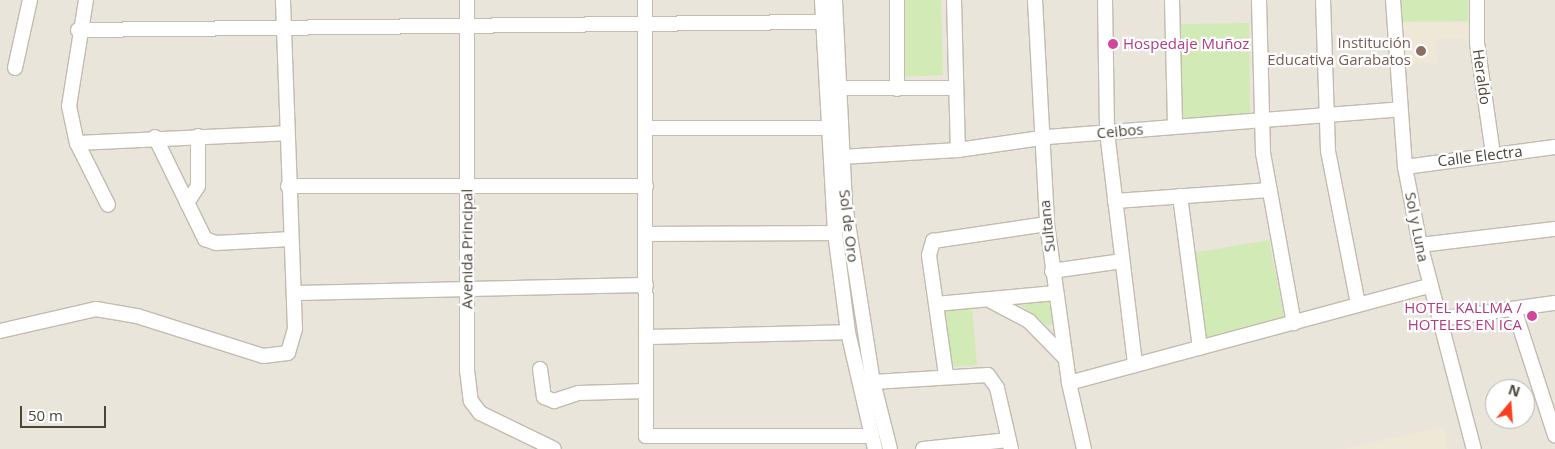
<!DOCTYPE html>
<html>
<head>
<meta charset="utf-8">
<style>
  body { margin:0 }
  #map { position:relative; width:1555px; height:449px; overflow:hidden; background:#f6f3ec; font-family:"Open Sans",sans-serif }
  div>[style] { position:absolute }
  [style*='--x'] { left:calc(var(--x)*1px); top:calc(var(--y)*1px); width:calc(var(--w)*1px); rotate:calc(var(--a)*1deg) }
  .residential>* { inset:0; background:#eae5da }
  .education>* { inset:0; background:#efe8d6 }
  .green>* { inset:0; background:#d2eab5 }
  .roads { filter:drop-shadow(1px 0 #c2bbae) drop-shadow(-1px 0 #c2bbae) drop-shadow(0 1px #c2bbae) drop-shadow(0 -1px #c2bbae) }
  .minor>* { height:14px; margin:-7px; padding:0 7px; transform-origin:7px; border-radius:7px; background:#fff }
  .dots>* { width:14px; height:14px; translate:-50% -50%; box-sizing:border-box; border:2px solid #fff; border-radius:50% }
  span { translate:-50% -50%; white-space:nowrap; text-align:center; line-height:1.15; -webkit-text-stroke:4.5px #fff; paint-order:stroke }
  .education-label { font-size:15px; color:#785e54 }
  .right { translate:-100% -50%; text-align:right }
  .hotel-label { font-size:15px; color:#b23c85 }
  .left { translate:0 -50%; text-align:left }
  .street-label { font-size:15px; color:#4b4439 }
  .north { position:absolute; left:1485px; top:379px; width:50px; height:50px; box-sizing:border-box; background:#fff; border:1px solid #b7b4b0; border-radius:50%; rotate:18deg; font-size:14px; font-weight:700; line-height:20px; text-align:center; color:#4b4439 }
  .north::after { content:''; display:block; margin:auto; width:18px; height:22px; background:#fc3f1d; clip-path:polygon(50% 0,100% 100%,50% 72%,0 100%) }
  .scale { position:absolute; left:20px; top:406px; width:86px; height:22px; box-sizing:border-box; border:2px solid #4b4439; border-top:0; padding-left:6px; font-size:15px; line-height:18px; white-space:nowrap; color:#4b4439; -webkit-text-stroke:4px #fff; paint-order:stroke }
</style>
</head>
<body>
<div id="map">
  <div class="residential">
    <i style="clip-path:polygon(evenodd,0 0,1555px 0,1555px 449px,0 449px,0 0,1495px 389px,1525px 389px,1525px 419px,1495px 419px,1495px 389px)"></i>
  </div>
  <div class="education">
    <i style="clip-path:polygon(1403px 22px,1469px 23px,1469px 39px,1436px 39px,1437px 63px,1405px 64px)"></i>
    <i style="clip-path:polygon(1444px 427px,1448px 449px,1342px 449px)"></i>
  </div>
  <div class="green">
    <i style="clip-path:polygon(897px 0,941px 0,943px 75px,898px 77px)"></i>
    <i style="clip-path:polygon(1401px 0,1468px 0,1468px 21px,1401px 22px)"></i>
    <i style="clip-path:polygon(1249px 23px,1250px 114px,1179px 120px,1179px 24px)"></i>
    <i style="clip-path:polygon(1269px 240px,1284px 317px,1203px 338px,1192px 253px)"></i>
    <i style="clip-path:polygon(1049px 300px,1053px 323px,1048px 326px,1020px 304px)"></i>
    <i style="clip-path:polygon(972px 307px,977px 365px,952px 367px,941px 310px)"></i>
  </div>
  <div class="roads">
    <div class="minor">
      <i style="--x:86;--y:0;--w:107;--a:99.1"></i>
      <i style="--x:69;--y:106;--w:38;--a:78"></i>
      <i style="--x:77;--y:143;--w:69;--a:63.4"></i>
      <i style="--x:467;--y:0;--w:370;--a:90"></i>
      <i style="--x:467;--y:370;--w:31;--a:83"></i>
      <i style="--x:471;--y:401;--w:15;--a:53"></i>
      <i style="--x:480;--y:413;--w:82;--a:25.9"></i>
      <i style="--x:645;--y:0;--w:436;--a:89.9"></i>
      <i style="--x:646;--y:436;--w:226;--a:0"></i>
      <i style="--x:822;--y:0;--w:233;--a:86.8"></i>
      <i style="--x:835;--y:233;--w:100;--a:82.5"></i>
      <i style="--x:848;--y:332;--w:120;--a:77"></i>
      <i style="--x:835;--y:0;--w:204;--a:87.2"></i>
      <i style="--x:845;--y:204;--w:180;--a:81.1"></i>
      <i style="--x:873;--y:382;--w:69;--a:75.8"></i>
      <i style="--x:897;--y:0;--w:89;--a:90"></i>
      <i style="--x:954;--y:0;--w:150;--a:88.5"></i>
      <i style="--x:1035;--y:0;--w:224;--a:86.9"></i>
      <i style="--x:1047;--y:224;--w:161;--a:82.1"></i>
      <i style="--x:1069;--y:383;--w:68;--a:77.2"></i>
      <i style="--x:1105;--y:0;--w:132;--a:89.1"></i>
      <i style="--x:1107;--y:132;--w:235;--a:83.1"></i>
      <i style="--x:1172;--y:0;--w:127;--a:88.6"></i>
      <i style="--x:1259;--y:0;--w:153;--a:88.5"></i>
      <i style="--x:1263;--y:153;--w:173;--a:79.7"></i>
      <i style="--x:1323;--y:0;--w:151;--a:88.1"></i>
      <i style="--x:1328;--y:151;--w:156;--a:78.9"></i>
      <i style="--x:1393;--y:0;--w:167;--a:85.9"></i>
      <i style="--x:1405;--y:167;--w:74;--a:79.1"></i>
      <i style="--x:1419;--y:240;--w:216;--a:75.3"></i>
      <i style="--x:1477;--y:0;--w:43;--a:90"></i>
      <i style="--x:1477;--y:43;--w:112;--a:81.8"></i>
      <i style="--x:78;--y:30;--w:744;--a:-0.62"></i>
      <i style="--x:15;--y:68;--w:70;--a:-77.6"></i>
      <i style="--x:837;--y:88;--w:116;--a:0"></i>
      <i style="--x:645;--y:128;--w:181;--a:0"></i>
      <i style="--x:155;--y:137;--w:114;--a:63.9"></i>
      <i style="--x:205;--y:239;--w:12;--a:20"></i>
      <i style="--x:216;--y:243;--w:75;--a:-3.1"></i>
      <i style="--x:77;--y:143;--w:209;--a:-2.7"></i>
      <i style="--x:841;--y:157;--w:117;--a:-3.4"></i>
      <i style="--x:958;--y:150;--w:91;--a:-8.2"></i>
      <i style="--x:1048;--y:137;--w:353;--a:-4.5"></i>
      <i style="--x:1405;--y:167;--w:151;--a:-7.6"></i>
      <i style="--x:288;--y:186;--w:358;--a:0"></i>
      <i style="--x:1180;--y:196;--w:153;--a:82.5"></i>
      <i style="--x:1115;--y:201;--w:155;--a:-4.1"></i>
      <i style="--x:187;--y:203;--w:20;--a:-57"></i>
      <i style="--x:198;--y:186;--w:50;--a:-90"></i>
      <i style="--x:646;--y:234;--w:189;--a:-0.3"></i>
      <i style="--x:1420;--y:245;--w:136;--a:-6.8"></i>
      <i style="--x:1052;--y:271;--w:71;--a:-8.1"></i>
      <i style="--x:294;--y:293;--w:352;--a:-1.3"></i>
      <i style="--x:991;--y:301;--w:43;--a:27.8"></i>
      <i style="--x:1029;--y:321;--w:50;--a:45.8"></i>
      <i style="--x:936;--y:304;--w:120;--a:-5.3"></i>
      <i style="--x:1514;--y:309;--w:133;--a:72"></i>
      <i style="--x:1439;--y:319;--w:117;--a:-7.9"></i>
      <i style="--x:0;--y:331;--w:98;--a:-12.9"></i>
      <i style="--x:96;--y:309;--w:42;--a:9.7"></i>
      <i style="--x:137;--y:316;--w:132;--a:17.6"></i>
      <i style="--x:263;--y:356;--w:25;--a:-7"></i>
      <i style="--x:288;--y:353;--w:25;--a:-74"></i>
      <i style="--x:295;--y:329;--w:329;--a:-92.1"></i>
      <i style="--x:646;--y:337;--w:202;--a:-1.4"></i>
      <i style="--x:540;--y:369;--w:28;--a:82"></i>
      <i style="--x:544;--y:397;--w:11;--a:22"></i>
      <i style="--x:554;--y:401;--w:26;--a:-18"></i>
      <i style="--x:579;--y:393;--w:67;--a:-1.7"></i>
      <i style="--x:946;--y:375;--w:121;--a:-98.1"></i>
      <i style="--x:929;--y:255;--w:15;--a:-74"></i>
      <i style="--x:933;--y:241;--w:115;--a:-8.5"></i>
      <i style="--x:873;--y:382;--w:115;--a:-3.5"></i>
      <i style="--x:988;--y:375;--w:16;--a:55"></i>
      <i style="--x:997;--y:388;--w:63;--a:77.1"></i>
      <i style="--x:1069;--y:383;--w:373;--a:-15.1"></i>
      <i style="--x:923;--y:449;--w:86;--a:-6"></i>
    </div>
  </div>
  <div class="dots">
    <i style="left:1113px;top:44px;background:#d1479c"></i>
    <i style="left:1421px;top:51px;background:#8d6e63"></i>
    <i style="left:1532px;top:316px;background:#d1479c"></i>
  </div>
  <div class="education-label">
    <span class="right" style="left:1411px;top:51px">Institución<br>Educativa Garabatos</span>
  </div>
  <div class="hotel-label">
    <span class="left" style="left:1123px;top:44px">Hospedaje Muñoz</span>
    <span class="right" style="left:1522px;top:316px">HOTEL KALLMA /<br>HOTELES EN ICA</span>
  </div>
  <div class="street-label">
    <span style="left:1482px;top:77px;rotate:82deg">Heraldo</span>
    <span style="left:1120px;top:131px;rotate:-5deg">Ceibos</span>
    <span style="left:1480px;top:156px;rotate:-7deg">Calle Electra</span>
    <span style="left:849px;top:226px;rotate:83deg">Sol de Oro</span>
    <span style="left:1047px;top:226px;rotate:-96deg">Sultana</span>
    <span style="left:1417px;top:227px;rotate:79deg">Sol y Luna</span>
    <span style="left:467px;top:249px;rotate:-90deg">Avenida Principal</span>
  </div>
  <div class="north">N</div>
  <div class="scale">50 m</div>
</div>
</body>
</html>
